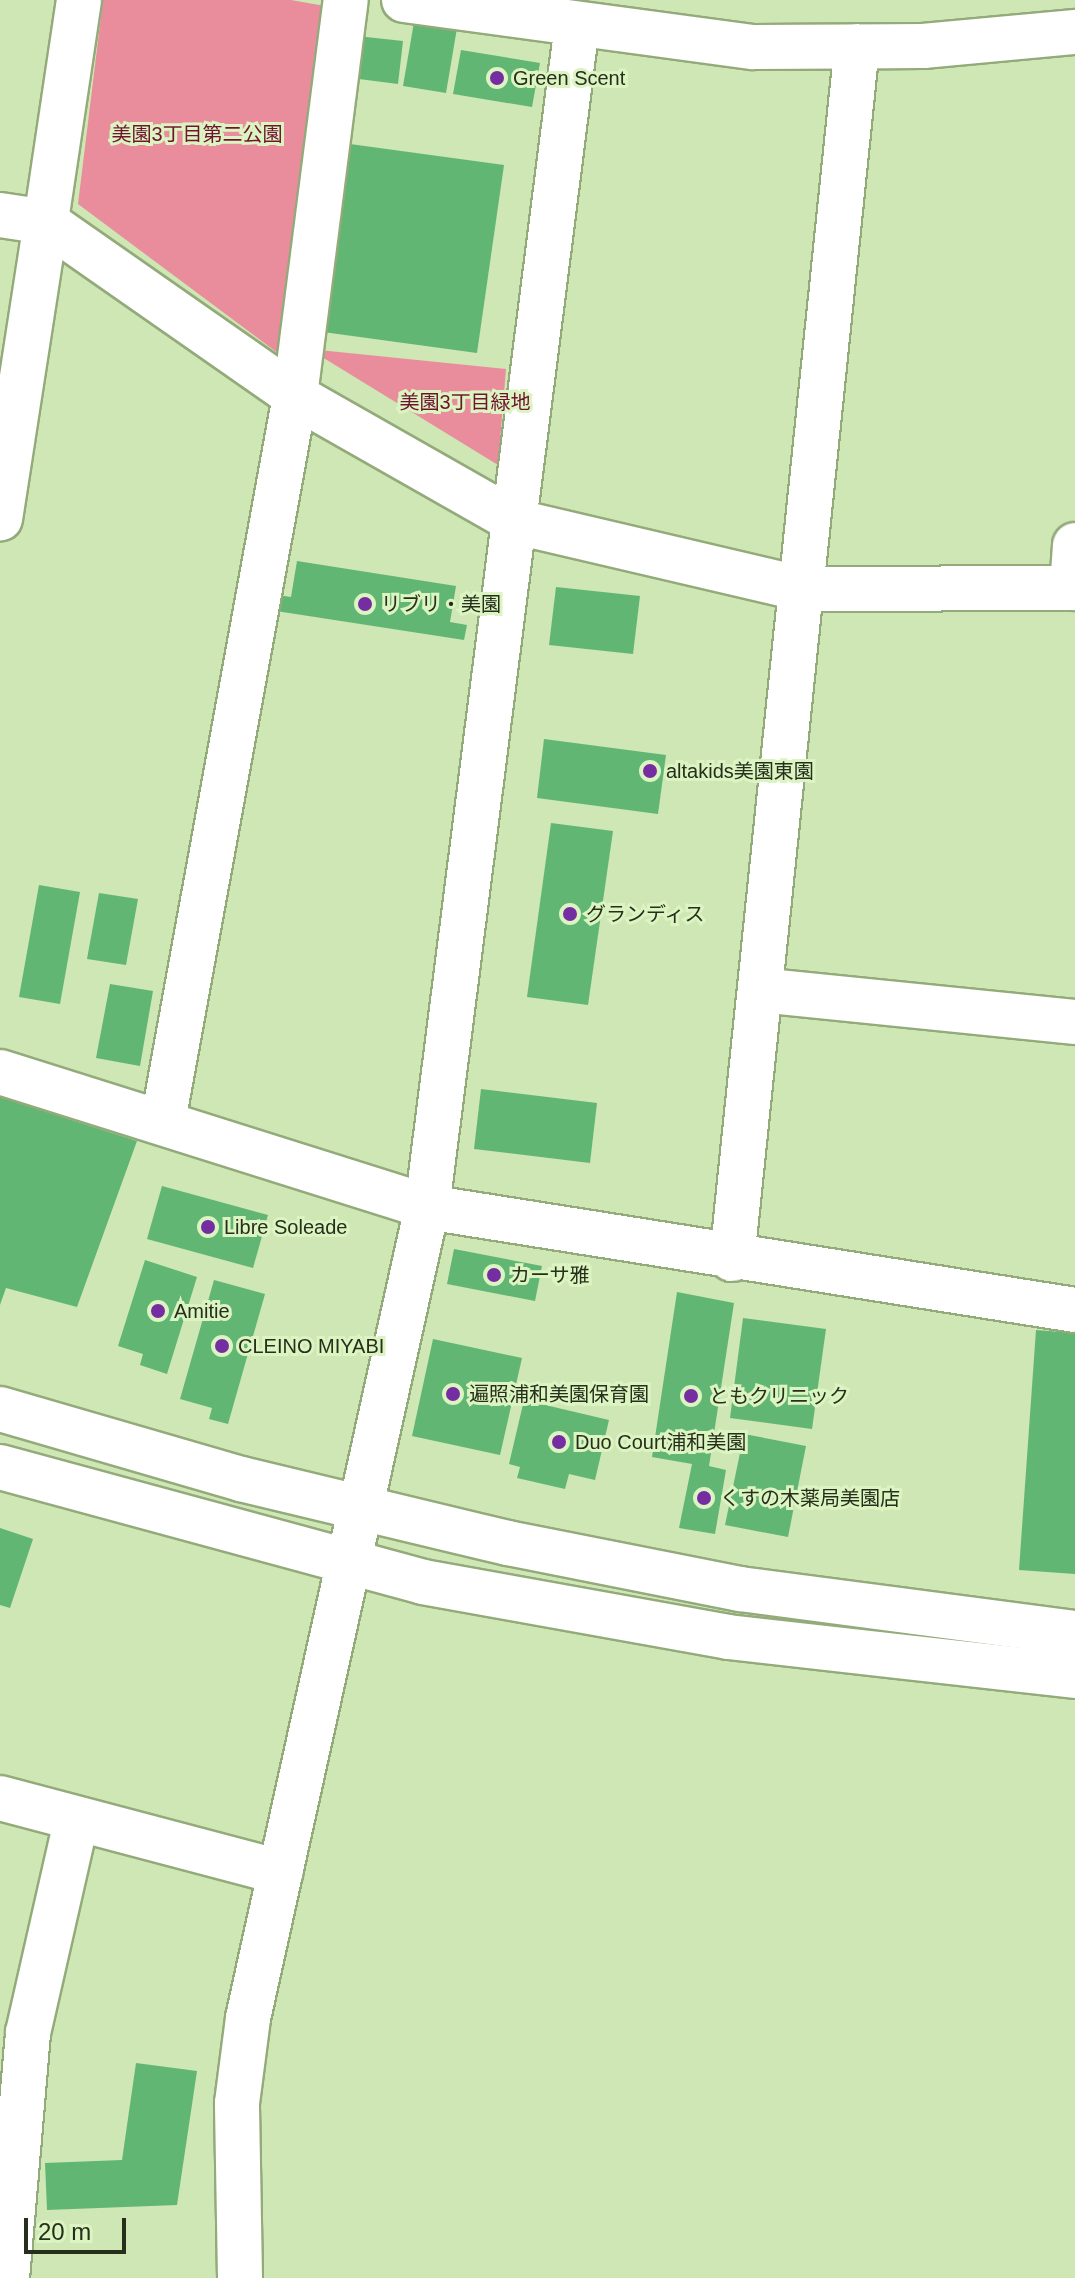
<!DOCTYPE html>
<html>
<head>
<meta charset="utf-8">
<style>
  body { margin:0 }
  #map { position:relative; width:1075px; height:2278px; overflow:hidden; background:#cee7b4; font-family:Arial,"Noto Sans JP",sans-serif }
  div>[style] { position:absolute }
  [style*='--x'] { left:calc(var(--x)*1px); top:calc(var(--y)*1px); width:calc(var(--w)*1px); rotate:calc(var(--a)*1deg) }
  .green>* { inset:0; background:#e98d9d }
  .building>* { inset:0; background:#62b673 }
  .roads { filter:drop-shadow(2px 0 #93aa7a) drop-shadow(-2px 0 #93aa7a) drop-shadow(0 2px #93aa7a) drop-shadow(0 -2px #93aa7a) }
  .minor>* { height:44px; margin:-22px; padding:0 22px; transform-origin:22px; border-radius:22px; background:#fff }
  .dots>* { width:22px; height:22px; translate:-50% -50%; box-sizing:border-box; border:4px solid #dbf4c1; border-radius:50% }
  span { translate:-50% -50%; white-space:nowrap; text-align:center; line-height:1.15; -webkit-text-stroke:6px #dbf4c1; paint-order:stroke }
  .poi-label { font-size:20px; color:#262f1c }
  .left { translate:0 -50%; text-align:left }
  .park-label { font-size:20px; color:#701330 }
  .scale { position:absolute; left:24px; top:2218px; width:102px; height:36px; box-sizing:border-box; border:4px solid #262f1c; border-top:0; padding-left:10px; font-size:24px; line-height:28px; white-space:nowrap; color:#262f1c; -webkit-text-stroke:6px #dbf4c1; paint-order:stroke }
</style>
</head>
<body>
<div id="map">
  <div class="green">
    <i style="clip-path:polygon(103px 0,291px 0,325px 6px,279px 354px,78px 204px)"></i>
    <i style="clip-path:polygon(309px 349px,506px 369px,498px 465px)"></i>
  </div>
  <div class="building">
    <i style="clip-path:polygon(414px 22px,457px 28px,446px 93px,403px 86px)"></i>
    <i style="clip-path:polygon(357px 36px,403px 41px,398px 84px,351px 78px)"></i>
    <i style="clip-path:polygon(461px 50px,540px 63px,532px 107px,453px 94px)"></i>
    <i style="clip-path:polygon(350px 144px,504px 165px,477px 353px,323px 332px)"></i>
    <i style="clip-path:polygon(297px 561px,456px 586px,450px 622px,467px 625px,464px 640px,276px 611px,278px 595px,291px 597px)"></i>
    <i style="clip-path:polygon(556px 587px,640px 596px,633px 654px,549px 645px)"></i>
    <i style="clip-path:polygon(544px 739px,666px 755px,658px 814px,537px 798px)"></i>
    <i style="clip-path:polygon(551px 823px,613px 831px,588px 1005px,527px 997px)"></i>
    <i style="clip-path:polygon(39px 885px,80px 892px,60px 1004px,19px 997px)"></i>
    <i style="clip-path:polygon(99px 893px,138px 899px,126px 965px,87px 959px)"></i>
    <i style="clip-path:polygon(110px 984px,153px 991px,140px 1066px,96px 1058px)"></i>
    <i style="clip-path:polygon(481px 1089px,597px 1103px,590px 1163px,474px 1149px)"></i>
    <i style="clip-path:polygon(0 1097px,137px 1141px,77px 1307px,6px 1288px,0 1305px)"></i>
    <i style="clip-path:polygon(162px 1186px,268px 1215px,253px 1268px,147px 1239px)"></i>
    <i style="clip-path:polygon(454px 1249px,542px 1266px,535px 1301px,447px 1284px)"></i>
    <i style="clip-path:polygon(145px 1260px,197px 1277px,167px 1374px,140px 1365px,143px 1354px,118px 1346px)"></i>
    <i style="clip-path:polygon(214px 1280px,265px 1294px,228px 1424px,209px 1419px,212px 1408px,180px 1399px)"></i>
    <i style="clip-path:polygon(677px 1292px,734px 1303px,709px 1466px,726px 1470px,715px 1534px,679px 1528px,692px 1464px,652px 1457px)"></i>
    <i style="clip-path:polygon(743px 1318px,826px 1329px,812px 1429px,730px 1418px)"></i>
    <i style="clip-path:polygon(1036px 1330px,1075px 1333px,1075px 1574px,1019px 1570px)"></i>
    <i style="clip-path:polygon(433px 1339px,522px 1358px,500px 1455px,412px 1436px)"></i>
    <i style="clip-path:polygon(524px 1400px,609px 1420px,595px 1480px,569px 1474px,565px 1489px,517px 1478px,520px 1467px,509px 1464px)"></i>
    <i style="clip-path:polygon(744px 1434px,806px 1446px,788px 1537px,725px 1525px)"></i>
    <i style="clip-path:polygon(0 1528px,33px 1539px,10px 1608px,0 1605px)"></i>
    <i style="clip-path:polygon(136px 2063px,197px 2071px,177px 2205px,47px 2210px,45px 2163px,122px 2160px)"></i>
  </div>
  <div class="roads">
    <div class="minor">
      <i style="--x:79;--y:0;--w:224;--a:98.5"></i>
      <i style="--x:46;--y:222;--w:304;--a:34.9"></i>
      <i style="--x:295;--y:396;--w:399;--a:-82.7"></i>
      <i style="--x:404;--y:0;--w:352;--a:7.7"></i>
      <i style="--x:753;--y:47;--w:170;--a:-0.3"></i>
      <i style="--x:923;--y:46;--w:153;--a:-5.3"></i>
      <i style="--x:0;--y:215;--w:47;--a:8.7"></i>
      <i style="--x:46;--y:222;--w:300;--a:98.8"></i>
      <i style="--x:1072;--y:588;--w:43;--a:-86"></i>
      <i style="--x:760;--y:990;--w:317;--a:5.8"></i>
      <i style="--x:0;--y:1072;--w:448;--a:17.5"></i>
      <i style="--x:427;--y:1207;--w:656;--a:9.03"></i>
      <i style="--x:163;--y:1121;--w:737;--a:-79.68"></i>
      <i style="--x:295;--y:396;--w:255;--a:29.6"></i>
      <i style="--x:517;--y:522;--w:293;--a:13.2"></i>
      <i style="--x:802;--y:589;--w:273;--a:-0.2"></i>
      <i style="--x:732;--y:1259;--w:1219;--a:-84.12"></i>
      <i style="--x:0;--y:1409;--w:251;--a:16.2"></i>
      <i style="--x:241;--y:1479;--w:275;--a:13.5"></i>
      <i style="--x:508;--y:1543;--w:237;--a:11.2"></i>
      <i style="--x:740;--y:1589;--w:338;--a:7.5"></i>
      <i style="--x:0;--y:1467;--w:438;--a:15.2"></i>
      <i style="--x:423;--y:1582;--w:310;--a:10.2"></i>
      <i style="--x:728;--y:1637;--w:349;--a:6.4"></i>
      <i style="--x:0;--y:1798;--w:290;--a:14.8"></i>
      <i style="--x:7;--y:2278;--w:246;--a:-85.1"></i>
      <i style="--x:28;--y:2033;--w:217;--a:-77.2"></i>
      <i style="--x:240;--y:2278;--w:175;--a:-91"></i>
      <i style="--x:237;--y:2103;--w:86;--a:-82.6"></i>
      <i style="--x:248;--y:2018;--w:831;--a:-77.55"></i>
      <i style="--x:427;--y:1207;--w:1192;--a:-82.77"></i>
    </div>
  </div>
  <div class="dots">
    <i style="left:497px;top:78px;background:#742ea1"></i>
    <i style="left:365px;top:604px;background:#742ea1"></i>
    <i style="left:650px;top:771px;background:#742ea1"></i>
    <i style="left:570px;top:914px;background:#742ea1"></i>
    <i style="left:208px;top:1227px;background:#742ea1"></i>
    <i style="left:494px;top:1275px;background:#742ea1"></i>
    <i style="left:158px;top:1311px;background:#742ea1"></i>
    <i style="left:222px;top:1346px;background:#742ea1"></i>
    <i style="left:453px;top:1394px;background:#742ea1"></i>
    <i style="left:691px;top:1396px;background:#742ea1"></i>
    <i style="left:559px;top:1442px;background:#742ea1"></i>
    <i style="left:704px;top:1498px;background:#742ea1"></i>
  </div>
  <div class="poi-label">
    <span class="left" style="left:513px;top:78px">Green Scent</span>
    <span class="left" style="left:381px;top:604px">リブリ・美園</span>
    <span class="left" style="left:666px;top:771px">altakids美園東園</span>
    <span class="left" style="left:586px;top:914px">グランディス</span>
    <span class="left" style="left:224px;top:1227px">Libre Soleade</span>
    <span class="left" style="left:510px;top:1275px">カーサ雅</span>
    <span class="left" style="left:174px;top:1311px">Amitie</span>
    <span class="left" style="left:238px;top:1346px">CLEINO MIYABI</span>
    <span class="left" style="left:469px;top:1394px">遍照浦和美園保育園</span>
    <span class="left" style="left:709px;top:1396px">ともクリニック</span>
    <span class="left" style="left:575px;top:1442px">Duo Court浦和美園</span>
    <span class="left" style="left:720px;top:1498px">くすの木薬局美園店</span>
  </div>
  <div class="park-label">
    <span style="left:197px;top:134px">美園3丁目第二公園</span>
    <span style="left:465px;top:402px">美園3丁目緑地</span>
  </div>
  <div class="scale">20 m</div>
</div>
</body>
</html>
